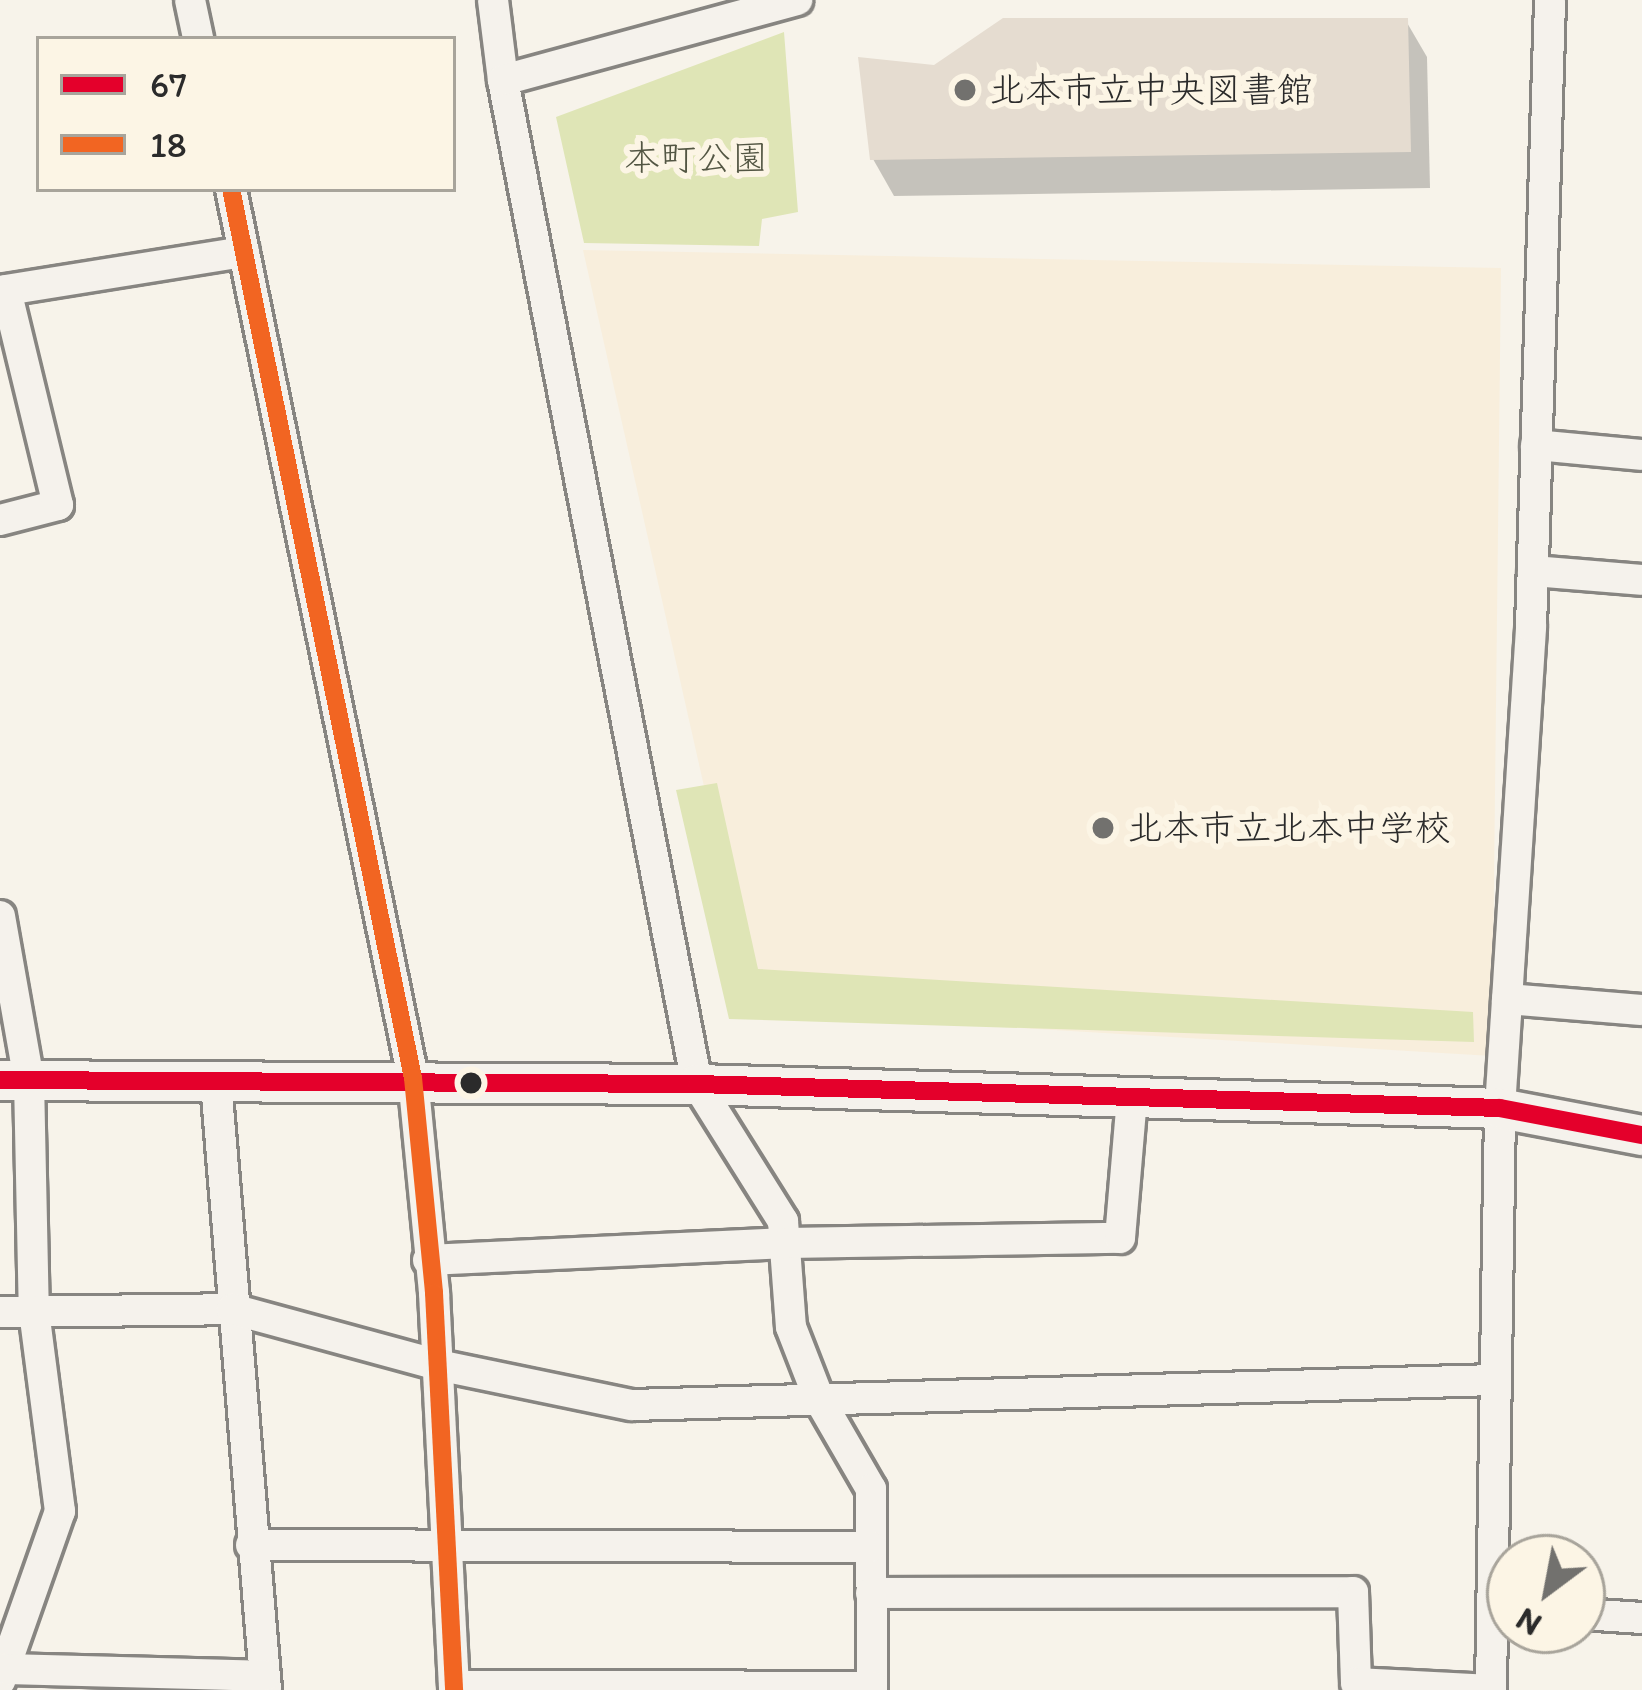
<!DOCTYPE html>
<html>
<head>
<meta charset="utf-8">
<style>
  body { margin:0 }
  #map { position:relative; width:1642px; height:1690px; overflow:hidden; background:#f7f3ea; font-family:Itim,"Klee One",sans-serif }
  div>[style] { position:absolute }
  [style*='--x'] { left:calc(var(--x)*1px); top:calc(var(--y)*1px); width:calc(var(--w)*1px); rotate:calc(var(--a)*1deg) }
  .built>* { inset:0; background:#f8eedc }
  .green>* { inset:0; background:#dfe5b6 }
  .shadow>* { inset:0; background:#0003 }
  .building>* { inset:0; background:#e5dcd0 }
  .roads { filter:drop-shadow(3px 0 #878581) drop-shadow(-3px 0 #878581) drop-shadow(0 3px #878581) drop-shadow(0 -3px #878581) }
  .minor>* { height:30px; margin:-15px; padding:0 15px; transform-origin:15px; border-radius:15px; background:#f5f2ec }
  .tertiary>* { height:39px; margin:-19.5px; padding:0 19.5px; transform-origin:19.5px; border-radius:19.5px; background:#f5f2ec }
  .bus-1>* { height:18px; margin:-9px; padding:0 9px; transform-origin:9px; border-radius:9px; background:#e4002b }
  .bus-2>* { height:18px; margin:-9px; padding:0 9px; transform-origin:9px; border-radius:9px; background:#f26522 }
  .dots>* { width:33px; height:33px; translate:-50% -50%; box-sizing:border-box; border:6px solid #fcf5e5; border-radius:50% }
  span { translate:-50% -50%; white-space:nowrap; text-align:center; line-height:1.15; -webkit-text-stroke:12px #fcf5e5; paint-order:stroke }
  .poi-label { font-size:36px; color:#2b2b2b }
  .left { translate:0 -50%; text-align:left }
  .park-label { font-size:36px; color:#535643 }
  .legend { position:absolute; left:36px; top:36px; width:420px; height:156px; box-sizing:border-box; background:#fcf5e5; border:3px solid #a8a49b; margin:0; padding:15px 21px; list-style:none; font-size:36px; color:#2b2b2b }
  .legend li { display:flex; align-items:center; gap:24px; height:60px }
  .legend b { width:60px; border:3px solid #a8a49b }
  .north { position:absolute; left:1486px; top:1534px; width:120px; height:120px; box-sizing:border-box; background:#fcf5e5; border:3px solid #a8a49b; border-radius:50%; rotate:212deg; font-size:33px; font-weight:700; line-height:48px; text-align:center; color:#2b2b2b }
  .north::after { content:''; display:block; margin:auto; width:42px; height:54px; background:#72716e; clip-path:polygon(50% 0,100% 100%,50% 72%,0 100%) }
</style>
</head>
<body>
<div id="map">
  <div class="built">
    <i style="clip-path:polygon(583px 250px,1501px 268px,1492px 1056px,766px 1013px,754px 1008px)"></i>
  </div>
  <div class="green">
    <i style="clip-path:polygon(784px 32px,798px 212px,762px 219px,759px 246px,584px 243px,556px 117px)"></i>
    <i style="clip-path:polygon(717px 783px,758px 969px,1473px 1012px,1474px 1042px,729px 1019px,676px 790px)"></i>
  </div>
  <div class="shadow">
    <i style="clip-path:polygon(1406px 21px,1427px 57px,1430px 188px,894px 196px,873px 159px,934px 68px)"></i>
  </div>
  <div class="building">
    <i style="clip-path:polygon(1003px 18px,1408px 18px,1411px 152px,870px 160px,858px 57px,934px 65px)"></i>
  </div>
  <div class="roads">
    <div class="minor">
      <i style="--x:190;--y:0;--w:40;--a:78"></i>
      <i style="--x:493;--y:0;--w:81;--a:82.9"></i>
      <i style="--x:503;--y:80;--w:1023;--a:79.06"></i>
      <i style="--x:697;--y:1084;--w:162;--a:57.9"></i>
      <i style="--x:783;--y:1221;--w:106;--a:85.7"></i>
      <i style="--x:791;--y:1327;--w:77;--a:68.7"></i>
      <i style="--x:819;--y:1399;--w:104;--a:60"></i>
      <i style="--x:871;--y:1489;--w:201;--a:89.7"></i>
      <i style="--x:503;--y:80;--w:305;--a:-15.2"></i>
      <i style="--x:231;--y:189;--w:907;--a:78.43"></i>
      <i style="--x:413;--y:1078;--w:216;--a:84.4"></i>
      <i style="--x:434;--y:1293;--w:398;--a:87.1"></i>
      <i style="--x:0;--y:291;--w:247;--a:-9.1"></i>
      <i style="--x:1536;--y:445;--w:106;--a:5.4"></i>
      <i style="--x:0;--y:520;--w:60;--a:-14.5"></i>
      <i style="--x:58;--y:505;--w:221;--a:-103.6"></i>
      <i style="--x:1533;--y:571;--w:109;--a:4.7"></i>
      <i style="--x:0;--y:916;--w:167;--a:80"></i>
      <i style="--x:29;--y:1080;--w:231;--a:88.8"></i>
      <i style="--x:34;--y:1311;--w:202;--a:82.6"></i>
      <i style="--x:60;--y:1511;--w:180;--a:109.4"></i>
      <i style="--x:1507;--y:999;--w:135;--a:4.7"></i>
      <i style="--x:216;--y:1083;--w:609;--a:85.29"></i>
      <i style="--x:428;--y:1260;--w:359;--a:-2.7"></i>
      <i style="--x:787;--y:1243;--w:333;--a:-0.9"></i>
      <i style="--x:1120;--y:1238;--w:142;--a:-85.1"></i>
      <i style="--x:0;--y:1312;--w:232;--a:-0.7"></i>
      <i style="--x:232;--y:1309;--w:213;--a:15.2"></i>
      <i style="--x:438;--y:1365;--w:198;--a:11.7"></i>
      <i style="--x:632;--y:1405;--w:864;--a:-1.66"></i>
      <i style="--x:251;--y:1545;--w:620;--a:0.18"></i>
      <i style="--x:871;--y:1593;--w:482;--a:-0.1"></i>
      <i style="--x:1353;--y:1592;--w:91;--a:88.1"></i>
      <i style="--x:1356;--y:1683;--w:135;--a:3"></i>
      <i style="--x:1582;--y:1614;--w:60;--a:3.8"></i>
      <i style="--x:5;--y:1669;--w:260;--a:1.5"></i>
      <i style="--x:454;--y:1686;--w:418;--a:0.1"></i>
      <i style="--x:1491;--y:1690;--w:582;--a:-89.11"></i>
      <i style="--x:1500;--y:1108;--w:482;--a:-86.3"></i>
      <i style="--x:1531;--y:627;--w:627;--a:-88.26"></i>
    </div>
    <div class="tertiary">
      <i style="--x:0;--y:1080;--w:697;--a:0.33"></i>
      <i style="--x:697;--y:1084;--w:803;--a:1.71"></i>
      <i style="--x:1500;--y:1108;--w:145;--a:10.8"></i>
    </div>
  </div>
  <div class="bus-1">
    <i style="--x:0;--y:1080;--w:697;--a:0.33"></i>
    <i style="--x:697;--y:1084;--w:803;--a:1.71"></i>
    <i style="--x:1500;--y:1108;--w:145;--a:10.8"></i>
  </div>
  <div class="bus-2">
    <i style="--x:231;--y:189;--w:907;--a:78.43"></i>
    <i style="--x:413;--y:1078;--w:216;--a:84.4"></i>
    <i style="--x:434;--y:1293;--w:398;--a:87.1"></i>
  </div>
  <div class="dots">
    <i style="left:965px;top:90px;background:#72716e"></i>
    <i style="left:1103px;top:828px;background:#72716e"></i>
    <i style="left:471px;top:1083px;background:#2b2b2b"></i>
  </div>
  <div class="poi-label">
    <span class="left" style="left:989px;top:90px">北本市立中央図書館</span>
    <span class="left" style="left:1127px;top:828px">北本市立北本中学校</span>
  </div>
  <div class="park-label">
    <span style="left:696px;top:158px">本町公園</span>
  </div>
  <ul class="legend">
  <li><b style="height:15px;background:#e4002b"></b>67</li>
  <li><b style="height:15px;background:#f26522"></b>18</li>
  </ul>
  <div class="north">N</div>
</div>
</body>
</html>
